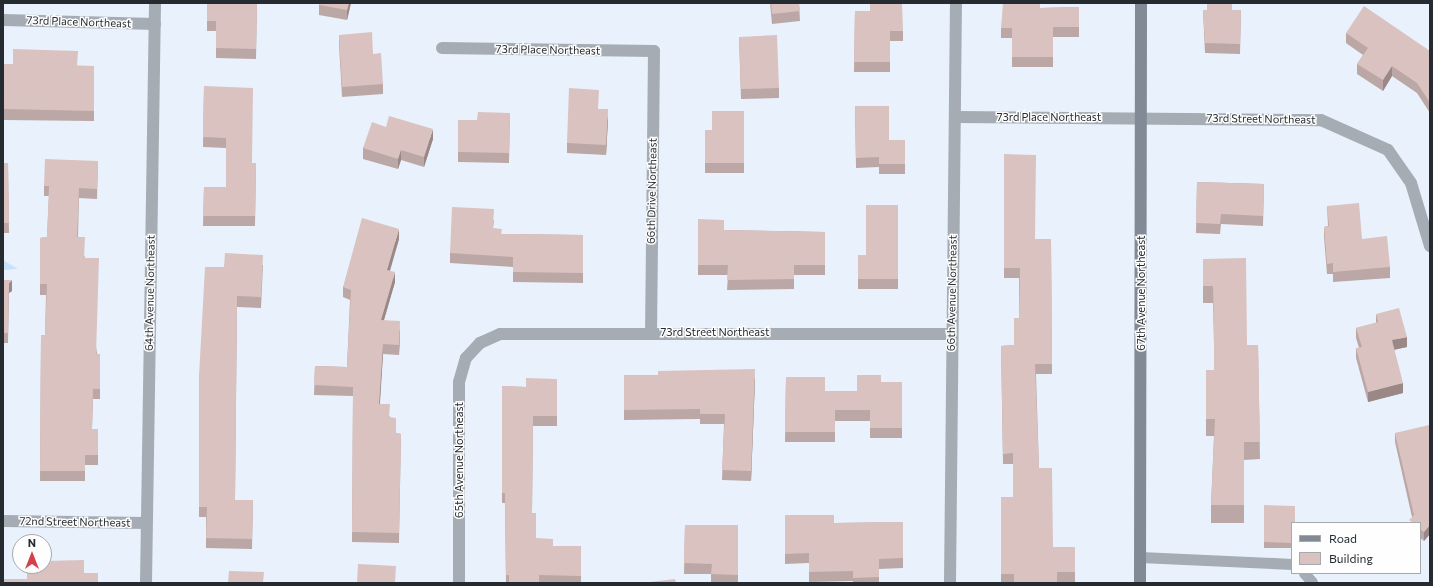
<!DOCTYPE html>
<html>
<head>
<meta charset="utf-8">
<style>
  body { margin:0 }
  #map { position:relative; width:1433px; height:586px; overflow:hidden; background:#e9f2fc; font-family:Commissioner,sans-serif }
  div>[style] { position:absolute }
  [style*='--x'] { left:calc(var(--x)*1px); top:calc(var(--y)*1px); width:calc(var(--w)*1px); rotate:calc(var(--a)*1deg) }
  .green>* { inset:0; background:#c9e2fc }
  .service>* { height:11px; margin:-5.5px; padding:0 5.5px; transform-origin:5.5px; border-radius:5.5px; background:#a5acb3 }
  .minor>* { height:12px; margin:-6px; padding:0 6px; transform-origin:6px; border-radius:6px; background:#a5acb3 }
  .secondary>* { height:12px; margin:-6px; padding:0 6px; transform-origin:6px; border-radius:6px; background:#818a95 }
  .wall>* { inset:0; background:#bba7a5 }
  .shaded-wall>* { inset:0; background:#998886 }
  .building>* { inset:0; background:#dac2c0 }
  span { translate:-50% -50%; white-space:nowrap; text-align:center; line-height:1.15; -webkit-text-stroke:3px #fefefe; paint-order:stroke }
  .street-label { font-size:11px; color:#252b31 }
  .frame { position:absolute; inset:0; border:4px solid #252b31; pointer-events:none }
  .legend { position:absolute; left:1291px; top:522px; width:130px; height:52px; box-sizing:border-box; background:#fefefe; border:1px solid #a7aaac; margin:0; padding:5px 7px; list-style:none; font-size:12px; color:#252b31 }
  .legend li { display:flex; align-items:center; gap:8px; height:20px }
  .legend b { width:20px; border:1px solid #a7aaac }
  .north { position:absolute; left:12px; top:534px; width:40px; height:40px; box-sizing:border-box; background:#fefefe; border:1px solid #a7aaac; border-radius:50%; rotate:0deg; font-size:11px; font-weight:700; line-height:16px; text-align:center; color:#252b31 }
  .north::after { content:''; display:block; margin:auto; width:14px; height:18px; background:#d24248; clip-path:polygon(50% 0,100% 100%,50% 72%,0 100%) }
</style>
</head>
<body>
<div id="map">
  <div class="green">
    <i style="clip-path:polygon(3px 260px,18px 269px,3px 270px)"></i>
  </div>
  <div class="service">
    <i style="--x:1140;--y:557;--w:152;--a:2.6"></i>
    <i style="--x:1304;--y:573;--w:12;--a:48"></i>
  </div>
  <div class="minor">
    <i style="--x:3;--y:20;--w:152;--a:1.5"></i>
    <i style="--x:442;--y:48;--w:212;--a:0.8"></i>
    <i style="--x:654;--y:51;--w:281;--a:90.6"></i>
    <i style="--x:956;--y:117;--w:365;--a:0.5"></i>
    <i style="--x:1321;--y:120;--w:73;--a:24.1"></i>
    <i style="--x:1388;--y:150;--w:40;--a:55.1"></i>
    <i style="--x:1411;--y:183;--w:66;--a:73.2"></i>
    <i style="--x:3;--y:521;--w:143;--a:0.8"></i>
    <i style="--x:146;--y:583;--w:580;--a:-89.11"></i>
    <i style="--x:459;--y:583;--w:201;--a:-90"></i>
    <i style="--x:459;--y:382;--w:25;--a:-74"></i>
    <i style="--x:466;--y:358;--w:21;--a:-47"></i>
    <i style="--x:480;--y:343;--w:22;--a:-24"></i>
    <i style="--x:500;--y:334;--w:451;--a:0"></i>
    <i style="--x:950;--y:583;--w:580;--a:-89.41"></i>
  </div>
  <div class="secondary">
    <i style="--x:1140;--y:583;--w:580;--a:-89.9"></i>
  </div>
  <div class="wall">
    <i style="clip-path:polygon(257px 3px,256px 59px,216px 58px,216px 31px,207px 31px,207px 21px)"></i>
    <i style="clip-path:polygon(319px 3px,351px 3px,347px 20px,319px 15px)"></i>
    <i style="clip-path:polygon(534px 3px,548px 3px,548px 4px)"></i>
    <i style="clip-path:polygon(770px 3px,799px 3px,800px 21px,772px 24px)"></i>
    <i style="clip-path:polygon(1079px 7px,1079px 37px,1053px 37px,1053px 67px,1012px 67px,1012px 38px,1001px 38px,1001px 28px,1040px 8px)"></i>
    <i style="clip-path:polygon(1203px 10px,1241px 10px,1240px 54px,1205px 53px)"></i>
    <i style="clip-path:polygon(855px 11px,903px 31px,903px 41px,890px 41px,890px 72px,854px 72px)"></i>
    <i style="clip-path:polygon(1346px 33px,1430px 51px,1430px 113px,1417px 93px,1392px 76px,1383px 91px,1357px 74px,1357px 64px,1363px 55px,1346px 43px)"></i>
    <i style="clip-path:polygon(339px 35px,373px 54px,383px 84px,383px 94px,342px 97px,339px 45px)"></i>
    <i style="clip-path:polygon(739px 37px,779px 88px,779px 98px,741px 99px)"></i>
    <i style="clip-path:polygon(3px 64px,94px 66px,94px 121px,3px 120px)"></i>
    <i style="clip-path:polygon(204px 86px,252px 163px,256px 163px,255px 226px,203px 226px,204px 187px,226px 187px,226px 148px,203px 147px)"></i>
    <i style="clip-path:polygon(855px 106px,889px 140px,905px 140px,905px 174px,879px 174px,879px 167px,856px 168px)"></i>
    <i style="clip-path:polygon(744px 111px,744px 173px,705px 173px,705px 130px,712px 130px)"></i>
    <i style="clip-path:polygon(510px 113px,509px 163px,458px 162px,458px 120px,477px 120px)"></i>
    <i style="clip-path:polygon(608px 119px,606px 155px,567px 153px,567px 143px)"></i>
    <i style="clip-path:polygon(386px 127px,433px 139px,424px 167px,401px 160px,398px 169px,363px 159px,363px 148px)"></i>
    <i style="clip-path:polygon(1004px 154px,1035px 239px,1051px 239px,1052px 374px,1036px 374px,1039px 468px,1053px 547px,1075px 547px,1075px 582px,1001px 583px,1001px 497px,1013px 497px,1013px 464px,1003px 464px,1001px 346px,1014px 345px,1019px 318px,1019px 278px,1004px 278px)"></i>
    <i style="clip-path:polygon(98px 161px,97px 199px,79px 198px,78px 237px,85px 258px,97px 354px,100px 354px,100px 399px,93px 399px,92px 429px,98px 429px,98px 465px,85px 465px,85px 481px,40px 481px,41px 335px,45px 335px,46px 295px,40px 295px,40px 238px,47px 237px,49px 196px,44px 196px,44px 186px)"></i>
    <i style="clip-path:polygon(3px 163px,8px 163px,9px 233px,3px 233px)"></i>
    <i style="clip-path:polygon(1197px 182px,1264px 184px,1263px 226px,1221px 224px,1220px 234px,1196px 233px)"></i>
    <i style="clip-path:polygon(898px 205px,898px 289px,858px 289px,858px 255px,866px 255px)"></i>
    <i style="clip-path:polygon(1327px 206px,1362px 239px,1390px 267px,1390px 278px,1333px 282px,1333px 274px,1327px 274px,1324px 237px,1324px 227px,1328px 226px)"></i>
    <i style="clip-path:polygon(698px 219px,724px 230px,825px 232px,825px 275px,794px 275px,794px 289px,727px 290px,728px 275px,698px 275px)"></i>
    <i style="clip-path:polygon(494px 220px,493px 228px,502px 234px,583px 235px,583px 283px,513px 282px,513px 267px,450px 263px,450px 253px)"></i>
    <i style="clip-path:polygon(399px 239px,390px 271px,395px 282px,384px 320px,400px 331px,399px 355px,383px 354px,380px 404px,390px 417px,396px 433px,401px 434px,399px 543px,352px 542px,353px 396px,314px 395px,315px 366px,347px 367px,350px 300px,343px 297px,343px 287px)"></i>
    <i style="clip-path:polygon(1203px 259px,1247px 345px,1258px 345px,1260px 459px,1244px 460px,1244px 523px,1211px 523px,1211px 505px,1214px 436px,1206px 436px,1206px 370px,1214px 370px,1214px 346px,1213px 303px,1203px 303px)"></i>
    <i style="clip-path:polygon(263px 265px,261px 308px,237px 307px,235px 500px,253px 500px,252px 549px,206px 548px,206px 517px,199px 517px,199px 376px,224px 267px)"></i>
    <i style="clip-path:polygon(3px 280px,12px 291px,9px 293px,8px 343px,3px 343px)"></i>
    <i style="clip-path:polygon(1376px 314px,1407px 347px,1394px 350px,1403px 393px,1368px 402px,1356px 358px,1356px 348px,1359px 348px,1356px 338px,1356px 328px,1376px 323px)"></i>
    <i style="clip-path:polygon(624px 375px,658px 375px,755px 379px,751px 481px,722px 480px,724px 424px,700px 424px,700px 419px,624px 420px)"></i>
    <i style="clip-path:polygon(786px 377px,825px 391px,857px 391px,881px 382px,902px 382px,902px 438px,870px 438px,870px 421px,835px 421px,835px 442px,785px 442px)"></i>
    <i style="clip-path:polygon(557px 379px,557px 426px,533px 426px,532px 513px,536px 538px,553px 546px,581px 546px,581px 583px,506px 583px,505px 503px,502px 503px,502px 386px,526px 387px)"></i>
    <i style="clip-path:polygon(1430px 431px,1430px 534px,1424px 541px,1420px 538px,1420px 523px,1412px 517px,1395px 442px,1395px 433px)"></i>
    <i style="clip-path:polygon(1264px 505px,1292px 523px,1292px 548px,1264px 548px)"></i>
    <i style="clip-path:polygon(785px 515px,834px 523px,903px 522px,903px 568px,879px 569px,879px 583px,853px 583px,853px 581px,809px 582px,809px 563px,785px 564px)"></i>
    <i style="clip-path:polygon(685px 525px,738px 525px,738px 583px,711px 583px,711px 574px,684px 574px)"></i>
  </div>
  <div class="shaded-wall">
    <i style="clip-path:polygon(349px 3px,351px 3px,347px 20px,347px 10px)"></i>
    <i style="clip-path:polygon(1392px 66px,1392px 76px,1383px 91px,1383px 80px)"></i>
    <i style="clip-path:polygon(608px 109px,608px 119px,606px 155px,606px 145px)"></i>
    <i style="clip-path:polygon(433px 129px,433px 139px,424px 167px,424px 157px)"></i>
    <i style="clip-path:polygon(401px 150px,401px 160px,398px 169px,398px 159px)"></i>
    <i style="clip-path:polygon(399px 229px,399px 239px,387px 280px,387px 270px)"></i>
    <i style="clip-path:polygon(395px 272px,395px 282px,381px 330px,381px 320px)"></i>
    <i style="clip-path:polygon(12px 280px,12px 291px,9px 293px,8px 343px,9px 283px)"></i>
    <i style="clip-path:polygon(400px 321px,400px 331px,399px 355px,399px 345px)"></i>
    <i style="clip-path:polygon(1407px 337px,1407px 347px,1392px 350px,1392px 340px)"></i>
    <i style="clip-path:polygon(383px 344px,383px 354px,379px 414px,379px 404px)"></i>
    <i style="clip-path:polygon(755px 369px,755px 379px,751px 481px,751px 471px)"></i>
    <i style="clip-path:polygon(1403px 383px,1403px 393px,1368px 402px,1368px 392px)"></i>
    <i style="clip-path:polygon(1430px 525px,1430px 534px,1424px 541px,1424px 532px)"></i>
  </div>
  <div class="building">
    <i style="clip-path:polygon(207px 3px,257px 3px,256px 49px,216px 48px,216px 21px,207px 21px)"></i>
    <i style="clip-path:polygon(319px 3px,349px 3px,347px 10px,319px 5px)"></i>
    <i style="clip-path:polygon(771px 3px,799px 3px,800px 11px,772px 14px)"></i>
    <i style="clip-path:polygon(870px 3px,902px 3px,903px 31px,890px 31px,890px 62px,854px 62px,855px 11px,870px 11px)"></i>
    <i style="clip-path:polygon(1003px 3px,1040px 3px,1040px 8px,1079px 7px,1079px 27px,1053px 27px,1053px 57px,1012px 57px,1012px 28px,1001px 28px)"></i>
    <i style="clip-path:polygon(1207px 3px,1232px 3px,1232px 10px,1241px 10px,1240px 44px,1205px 43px,1203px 10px,1207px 10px)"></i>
    <i style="clip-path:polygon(1364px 6px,1430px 51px,1430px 103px,1417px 83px,1392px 66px,1383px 80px,1357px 64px,1368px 48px,1346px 33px)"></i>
    <i style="clip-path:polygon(372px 32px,373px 54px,381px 53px,383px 84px,342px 87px,339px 35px)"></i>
    <i style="clip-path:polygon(777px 35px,779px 88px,741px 89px,739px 37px)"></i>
    <i style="clip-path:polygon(13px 49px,78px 51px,77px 66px,94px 66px,94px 111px,3px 109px,3px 64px,13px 64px)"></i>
    <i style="clip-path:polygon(204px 86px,253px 88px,252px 163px,256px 163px,255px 216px,203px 216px,204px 187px,226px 187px,226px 138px,203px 137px)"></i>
    <i style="clip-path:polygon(569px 88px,599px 90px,598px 109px,608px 109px,606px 145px,567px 143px)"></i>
    <i style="clip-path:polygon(855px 106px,889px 106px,889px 140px,905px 140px,905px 164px,879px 164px,879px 157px,856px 158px)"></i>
    <i style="clip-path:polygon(712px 111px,744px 111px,744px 163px,705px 163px,705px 130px,712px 130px)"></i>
    <i style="clip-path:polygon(478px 112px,510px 113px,509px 153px,458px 152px,458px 120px,477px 120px)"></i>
    <i style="clip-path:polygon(389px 116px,433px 129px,424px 157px,401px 150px,398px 159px,363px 148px,372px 122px,386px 127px)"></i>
    <i style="clip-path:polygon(1004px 154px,1036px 155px,1035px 239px,1051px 239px,1052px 364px,1035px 364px,1039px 468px,1052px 468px,1053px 547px,1075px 547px,1075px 572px,1057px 572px,1057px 583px,1014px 583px,1014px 574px,1001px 574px,1001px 497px,1013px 497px,1013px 453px,1003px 454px,1001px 346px,1014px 345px,1014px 318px,1019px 318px,1020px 268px,1004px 268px)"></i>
    <i style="clip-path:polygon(45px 159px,98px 161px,97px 189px,79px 188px,77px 237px,85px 237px,84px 258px,99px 258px,96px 354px,100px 354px,100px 389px,93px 389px,92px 429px,98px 429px,98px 455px,85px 455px,85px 471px,40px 471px,41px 335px,45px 335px,47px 284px,40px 284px,40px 238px,47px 237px,49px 186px,44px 186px)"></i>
    <i style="clip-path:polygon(3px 163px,8px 163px,9px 223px,3px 223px)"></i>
    <i style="clip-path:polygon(1197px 182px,1264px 184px,1263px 216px,1221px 214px,1220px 224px,1196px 223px)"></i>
    <i style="clip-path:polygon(1359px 203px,1362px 239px,1387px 236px,1390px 267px,1333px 272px,1333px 263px,1327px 264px,1324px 227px,1329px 226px,1327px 206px)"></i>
    <i style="clip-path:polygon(866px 205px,898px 205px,898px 279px,858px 279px,858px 255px,866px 255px)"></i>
    <i style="clip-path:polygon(452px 207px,494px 209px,493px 228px,502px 229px,501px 234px,583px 235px,583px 273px,513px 272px,513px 257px,450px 253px)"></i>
    <i style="clip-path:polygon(362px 218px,399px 229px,387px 270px,395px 272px,381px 320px,400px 321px,399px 345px,383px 344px,379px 404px,390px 404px,389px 417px,396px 418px,396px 433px,401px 434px,399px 533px,352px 532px,353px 387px,314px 385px,315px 366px,347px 367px,351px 290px,343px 287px)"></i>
    <i style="clip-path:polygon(698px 219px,724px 220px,724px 230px,825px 232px,825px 265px,794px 265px,794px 279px,727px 280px,728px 265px,698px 265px)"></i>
    <i style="clip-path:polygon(225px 253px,263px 255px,261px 297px,237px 296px,235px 500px,253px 500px,252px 539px,206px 538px,207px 507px,199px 507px,199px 376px,205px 267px,224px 267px)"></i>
    <i style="clip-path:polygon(1246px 258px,1247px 345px,1258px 345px,1260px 442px,1244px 442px,1244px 505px,1211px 505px,1215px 419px,1206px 419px,1206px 370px,1214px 370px,1214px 329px,1213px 286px,1203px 286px,1203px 259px)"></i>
    <i style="clip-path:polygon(3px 280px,12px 280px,9px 283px,8px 333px,3px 333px)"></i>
    <i style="clip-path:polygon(1399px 308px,1407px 337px,1392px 340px,1403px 383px,1368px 392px,1356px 348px,1362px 347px,1356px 328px,1378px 322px,1376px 314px)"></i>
    <i style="clip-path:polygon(755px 369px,751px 471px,722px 470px,725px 414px,700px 414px,700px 409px,624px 410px,624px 375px,658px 375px,658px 371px)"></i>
    <i style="clip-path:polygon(857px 375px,881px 375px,881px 382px,902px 382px,902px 428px,870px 428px,870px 410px,835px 410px,835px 432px,785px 432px,786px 377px,825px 377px,825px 391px,857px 391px)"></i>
    <i style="clip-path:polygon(526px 378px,557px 379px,557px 416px,533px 416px,532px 513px,536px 513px,536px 538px,553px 539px,553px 546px,581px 546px,581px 576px,539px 575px,539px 583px,509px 583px,509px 575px,506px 575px,505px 493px,502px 493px,502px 386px,526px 387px)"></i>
    <i style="clip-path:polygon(1429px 425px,1430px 431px,1430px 525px,1424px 532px,1420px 529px,1420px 523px,1413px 523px,1409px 520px,1414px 515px,1395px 433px)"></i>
    <i style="clip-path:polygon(1264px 505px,1295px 506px,1295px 523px,1292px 523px,1292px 543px,1264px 542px)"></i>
    <i style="clip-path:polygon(785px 515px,834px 515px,834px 523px,903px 522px,903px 558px,879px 559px,879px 577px,853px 578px,853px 571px,809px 572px,809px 553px,785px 554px)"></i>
    <i style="clip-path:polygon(685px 525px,738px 525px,738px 575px,711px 574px,712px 564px,684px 563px)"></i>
    <i style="clip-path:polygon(84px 560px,84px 573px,98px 573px,98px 583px,3px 583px,3px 579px,27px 579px,27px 566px,44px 566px,44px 561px)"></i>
    <i style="clip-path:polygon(358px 564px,396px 566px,395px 583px,357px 583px)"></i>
    <i style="clip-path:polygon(229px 571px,264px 572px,263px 583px,228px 583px)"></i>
    <i style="clip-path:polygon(675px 579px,676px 583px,641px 583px)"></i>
  </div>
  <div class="street-label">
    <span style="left:79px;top:22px;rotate:2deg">73rd Place Northeast</span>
    <span style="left:548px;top:50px;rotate:1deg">73rd Place Northeast</span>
    <span style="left:1049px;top:117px">73rd Place Northeast</span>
    <span style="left:1261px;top:119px;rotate:1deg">73rd Street Northeast</span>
    <span style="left:652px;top:191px;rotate:-89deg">66th Drive Northeast</span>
    <span style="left:150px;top:293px;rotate:-89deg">64th Avenue Northeast</span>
    <span style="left:952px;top:293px;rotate:-89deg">66th Avenue Northeast</span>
    <span style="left:1141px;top:293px;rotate:-90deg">67th Avenue Northeast</span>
    <span style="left:715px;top:332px">73rd Street Northeast</span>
    <span style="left:459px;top:460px;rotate:-90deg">65th Avenue Northeast</span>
    <span style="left:75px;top:522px;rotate:1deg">72nd Street Northeast</span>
  </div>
  <div class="frame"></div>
  <ul class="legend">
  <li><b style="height:5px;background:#818a95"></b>Road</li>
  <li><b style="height:11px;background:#dac2c0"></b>Building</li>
  </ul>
  <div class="north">N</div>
</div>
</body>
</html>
